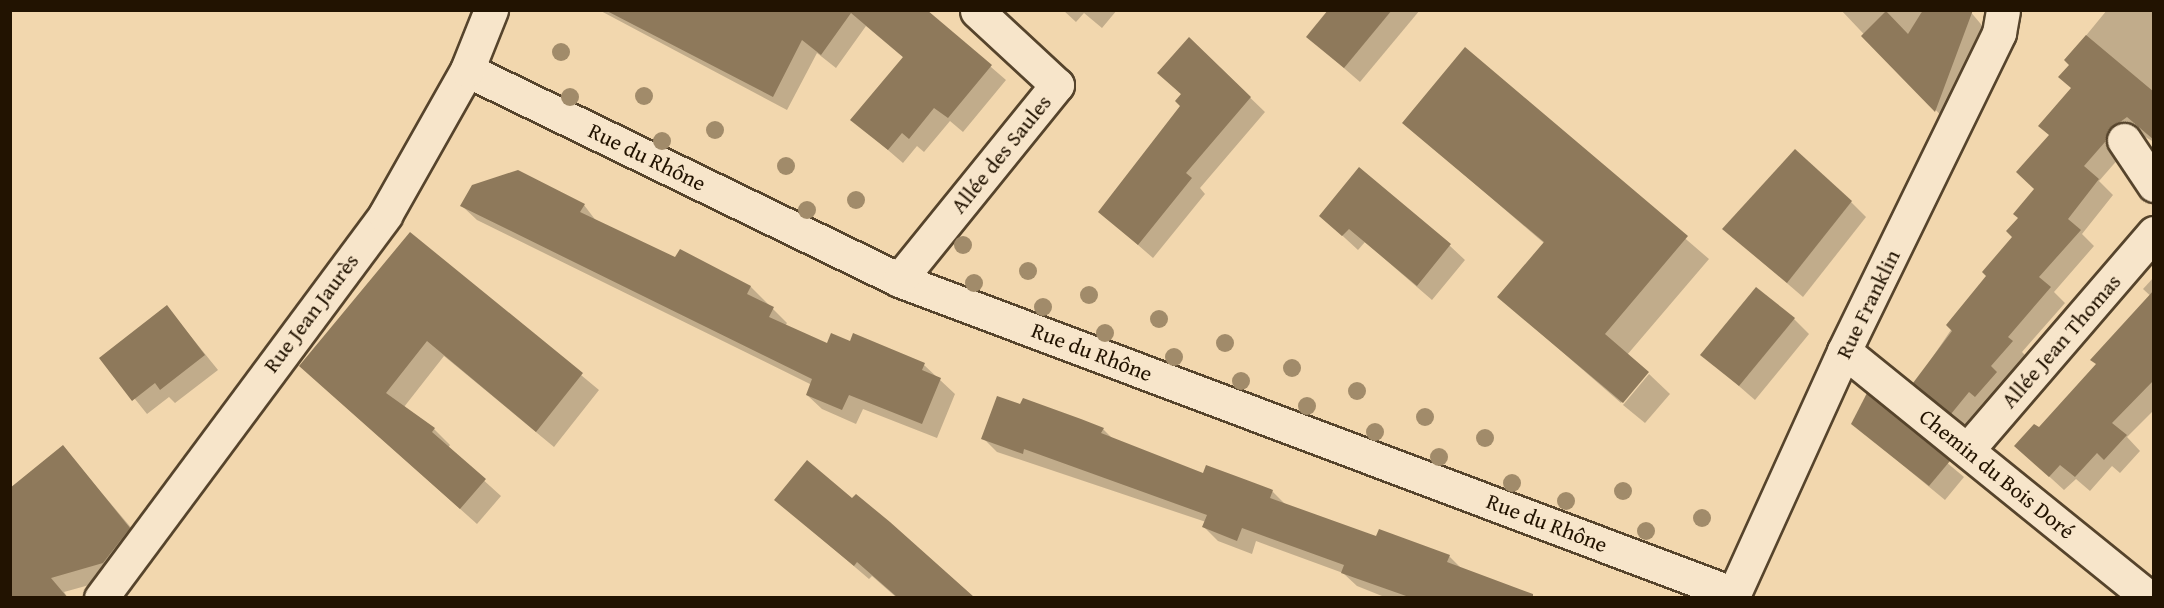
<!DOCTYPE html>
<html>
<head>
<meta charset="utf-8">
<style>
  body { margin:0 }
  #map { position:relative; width:2164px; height:608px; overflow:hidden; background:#f2d7ae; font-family:"Gentium Book Plus",serif }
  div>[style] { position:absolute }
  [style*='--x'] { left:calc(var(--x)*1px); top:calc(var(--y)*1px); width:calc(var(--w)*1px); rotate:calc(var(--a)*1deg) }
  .shadow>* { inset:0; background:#0003 }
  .building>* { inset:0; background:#8e795b }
  .roads { filter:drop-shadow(2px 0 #56442c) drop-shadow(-2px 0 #56442c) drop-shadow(0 2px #56442c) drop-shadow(0 -2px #56442c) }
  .minor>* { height:33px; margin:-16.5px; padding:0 16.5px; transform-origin:16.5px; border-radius:16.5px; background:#f7e5ca }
  .trees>* { width:18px; height:18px; margin:-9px; border-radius:50%; background:#a18b6a }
  span { translate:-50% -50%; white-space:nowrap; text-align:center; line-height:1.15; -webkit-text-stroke:4.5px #f7e5ca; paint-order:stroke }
  .street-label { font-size:22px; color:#221301 }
  .frame { position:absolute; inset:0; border:12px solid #221301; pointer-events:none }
</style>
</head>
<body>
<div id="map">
  <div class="shadow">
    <i style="clip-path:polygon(599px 10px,925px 10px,1006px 80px,963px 132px,950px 121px,924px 152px,917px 146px,903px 163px,852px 119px,904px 58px,866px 26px,836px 68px,817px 53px,787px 110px)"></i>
    <i style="clip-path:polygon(1063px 10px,1117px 10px,1102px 28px,1084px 13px,1076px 22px)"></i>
    <i style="clip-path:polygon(1330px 10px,1420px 10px,1360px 82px,1308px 37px)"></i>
    <i style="clip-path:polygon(1841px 10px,1920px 10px,1923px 14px,1969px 10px,1985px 29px,1949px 124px)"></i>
    <i style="clip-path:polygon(2107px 10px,2154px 10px,2154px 142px,2140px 134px,2128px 140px,2120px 157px,2099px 181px,2113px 195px,2082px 234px,2094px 246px,2054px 292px,2065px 303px,2022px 352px,2027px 357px,1967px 428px,1915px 383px,2014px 237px,2020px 218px,2036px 190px,2050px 136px,2072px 89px,2071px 65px,2066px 60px)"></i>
    <i style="clip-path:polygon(1189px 39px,1265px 112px,1200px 188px,1205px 194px,1153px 258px,1100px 212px,1182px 106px,1182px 95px,1159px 73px)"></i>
    <i style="clip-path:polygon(1465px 49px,1709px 259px,1627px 355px,1646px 372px,1621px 403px,1499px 297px,1545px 244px,1404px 123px)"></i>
    <i style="clip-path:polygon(1851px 202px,1866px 217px,1803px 297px,1724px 229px)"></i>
    <i style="clip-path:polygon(584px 205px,597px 222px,676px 259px,680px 251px,751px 287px,787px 323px,785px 326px,828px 345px,850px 343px,924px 365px,955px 394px,937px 438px,863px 409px,856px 424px,822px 409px,807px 395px,812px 385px,477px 220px,462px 206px)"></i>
    <i style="clip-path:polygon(1321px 216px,1450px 246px,1465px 260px,1432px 300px,1365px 242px,1358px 250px)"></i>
    <i style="clip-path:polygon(411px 234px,599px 390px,554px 447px,444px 356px,404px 407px,434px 429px,450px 445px,448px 448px,501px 496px,477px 524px,318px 382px)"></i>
    <i style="clip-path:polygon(2154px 277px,2154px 299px,2143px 289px)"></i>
    <i style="clip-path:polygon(167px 307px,218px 370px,175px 403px,169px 397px,147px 414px,102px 358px)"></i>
    <i style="clip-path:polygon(1794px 319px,1809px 334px,1755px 400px,1702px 354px)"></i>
    <i style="clip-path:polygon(2154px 373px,2154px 410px,2127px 437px,2140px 451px,2120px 473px,2112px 466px,2090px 491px,2076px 479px,2064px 490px,2016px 446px,2039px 429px)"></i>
    <i style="clip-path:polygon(1649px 374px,1670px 394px,1645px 423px,1623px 405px)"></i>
    <i style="clip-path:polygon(1867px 396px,1964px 477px,1945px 500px,1853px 424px)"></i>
    <i style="clip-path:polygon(1103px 429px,1113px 439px,1204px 475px,1272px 491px,1286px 505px,1377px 538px,1449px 556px,1462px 569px,1537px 598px,1387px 598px,1357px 586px,1343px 573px,1256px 541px,1252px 554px,1218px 541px,1204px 527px,1206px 522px,997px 452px,983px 438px)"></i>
    <i style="clip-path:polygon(63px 447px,144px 543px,118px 577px,64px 592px,68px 598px,13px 598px,10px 594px)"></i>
    <i style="clip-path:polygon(776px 500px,853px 500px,889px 523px,972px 598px,897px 598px,872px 576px,869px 579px)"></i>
  </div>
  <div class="building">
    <i style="clip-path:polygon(605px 10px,927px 10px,992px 65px,948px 118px,934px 108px,909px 139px,902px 133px,888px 150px,850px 120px,903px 57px,851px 13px,821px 55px,802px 40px,773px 97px)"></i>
    <i style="clip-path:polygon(1328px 10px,1392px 10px,1344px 68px,1306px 37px)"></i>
    <i style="clip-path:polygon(1923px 10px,1973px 10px,1935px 112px,1861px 36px,1886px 11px,1908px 34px)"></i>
    <i style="clip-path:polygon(2086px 35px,2154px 92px,2154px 140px,2127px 117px,2108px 131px,2105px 142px,2084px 166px,2099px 179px,2068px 219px,2081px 230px,2039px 277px,2051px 287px,2008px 337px,2013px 341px,1991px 366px,1997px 372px,1975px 397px,1969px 392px,1951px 414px,1913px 383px,1952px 331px,1946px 325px,1986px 276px,1982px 272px,2012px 237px,2006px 231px,2018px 218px,2013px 214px,2034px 189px,2016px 172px,2049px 135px,2038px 126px,2071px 88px,2058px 77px,2069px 65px,2064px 60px)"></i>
    <i style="clip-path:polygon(1189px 37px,1251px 97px,1186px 173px,1192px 178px,1138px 245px,1098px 212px,1180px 106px,1175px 101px,1181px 94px,1157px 73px)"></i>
    <i style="clip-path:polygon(1465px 47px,1688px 236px,1605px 334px,1649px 372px,1623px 403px,1497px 297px,1544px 242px,1402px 123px)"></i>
    <i style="clip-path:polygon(1795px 149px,1852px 201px,1787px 283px,1722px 229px)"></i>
    <i style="clip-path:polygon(1359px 167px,1451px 244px,1417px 286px,1349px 229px,1342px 236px,1319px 216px)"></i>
    <i style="clip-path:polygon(518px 170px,585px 204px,580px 212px,675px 257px,680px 249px,751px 286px,747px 294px,774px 307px,769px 317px,827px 343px,831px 333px,850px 341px,853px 333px,925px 363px,922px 370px,941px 378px,922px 424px,849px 395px,842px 410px,806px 395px,812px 379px,460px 206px,472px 185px)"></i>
    <i style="clip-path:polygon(410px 232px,583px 373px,536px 432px,427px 341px,386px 393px,435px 428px,432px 432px,486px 479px,460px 509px,299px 366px)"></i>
    <i style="clip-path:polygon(1756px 287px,1795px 318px,1739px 386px,1700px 355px)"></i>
    <i style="clip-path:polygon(2154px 290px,2154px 380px,2112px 423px,2127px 435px,2104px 460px,2097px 453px,2075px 477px,2060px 465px,2049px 477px,2014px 446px,2034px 424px,2039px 427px,2096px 364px,2090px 360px)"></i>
    <i style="clip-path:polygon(167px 305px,205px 355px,160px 390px,155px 383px,132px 401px,99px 358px)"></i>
    <i style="clip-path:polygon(1867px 393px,1950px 461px,1929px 486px,1851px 424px)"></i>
    <i style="clip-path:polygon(997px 396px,1020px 404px,1023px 398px,1081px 419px,1104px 428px,1101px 433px,1203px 473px,1206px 465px,1244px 479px,1273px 490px,1270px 498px,1376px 536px,1379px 529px,1450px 555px,1447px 562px,1533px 594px,1533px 597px,1409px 597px,1341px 573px,1344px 565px,1242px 528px,1237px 541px,1202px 527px,1207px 515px,1024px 449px,1023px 454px,981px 439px)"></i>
    <i style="clip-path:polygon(63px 445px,130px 528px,103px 563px,51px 578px,67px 597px,10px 597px,10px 488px)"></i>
    <i style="clip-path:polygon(807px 460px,852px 498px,856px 494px,890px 522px,974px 597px,897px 597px,857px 562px,854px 566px,774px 500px)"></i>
  </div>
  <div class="roads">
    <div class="minor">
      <i style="--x:467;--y:70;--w:480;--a:25.9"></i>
      <i style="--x:899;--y:280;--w:892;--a:20.61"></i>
      <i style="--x:2124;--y:140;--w:54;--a:56.3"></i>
      <i style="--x:899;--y:280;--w:251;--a:-51"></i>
      <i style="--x:1057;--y:85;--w:109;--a:-137.2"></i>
      <i style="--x:1844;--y:351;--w:392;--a:39"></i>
      <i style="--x:1968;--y:449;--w:285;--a:-49.3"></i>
      <i style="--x:101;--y:598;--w:477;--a:-53.4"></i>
      <i style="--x:385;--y:215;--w:167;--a:-60.5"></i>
      <i style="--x:467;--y:70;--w:65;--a:-68.2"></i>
      <i style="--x:1732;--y:598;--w:271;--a:-65.6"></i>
      <i style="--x:1844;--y:351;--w:354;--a:-64"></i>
      <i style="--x:1999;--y:33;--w:23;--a:-80"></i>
    </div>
  </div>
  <div class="trees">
    <i style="left:561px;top:52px"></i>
    <i style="left:644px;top:96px"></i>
    <i style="left:570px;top:97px"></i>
    <i style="left:715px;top:130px"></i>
    <i style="left:662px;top:141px"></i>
    <i style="left:786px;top:166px"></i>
    <i style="left:856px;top:200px"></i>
    <i style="left:807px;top:210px"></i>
    <i style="left:963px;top:245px"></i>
    <i style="left:1028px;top:271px"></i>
    <i style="left:974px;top:283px"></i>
    <i style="left:1089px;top:295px"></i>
    <i style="left:1043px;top:307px"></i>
    <i style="left:1159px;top:319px"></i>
    <i style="left:1105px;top:333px"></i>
    <i style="left:1225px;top:343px"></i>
    <i style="left:1174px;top:357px"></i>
    <i style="left:1292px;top:368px"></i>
    <i style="left:1241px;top:381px"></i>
    <i style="left:1357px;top:391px"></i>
    <i style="left:1307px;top:406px"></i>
    <i style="left:1425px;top:417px"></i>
    <i style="left:1375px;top:432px"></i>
    <i style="left:1485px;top:438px"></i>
    <i style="left:1439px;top:457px"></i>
    <i style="left:1512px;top:483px"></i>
    <i style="left:1623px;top:491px"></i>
    <i style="left:1566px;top:501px"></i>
    <i style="left:1702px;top:518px"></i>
    <i style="left:1646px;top:531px"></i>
  </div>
  <div class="street-label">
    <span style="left:1001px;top:154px;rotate:-51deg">Allée des Saules</span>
    <span style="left:647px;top:157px;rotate:26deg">Rue du Rhône</span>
    <span style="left:1868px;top:304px;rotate:-64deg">Rue Franklin</span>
    <span style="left:311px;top:313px;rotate:-53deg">Rue Jean Jaurès</span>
    <span style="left:2061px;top:341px;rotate:-49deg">Allée Jean Thomas</span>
    <span style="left:1092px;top:352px;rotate:21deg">Rue du Rhône</span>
    <span style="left:1997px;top:474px;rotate:39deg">Chemin du Bois Doré</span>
    <span style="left:1547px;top:523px;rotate:21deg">Rue du Rhône</span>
  </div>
  <div class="frame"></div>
</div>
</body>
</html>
